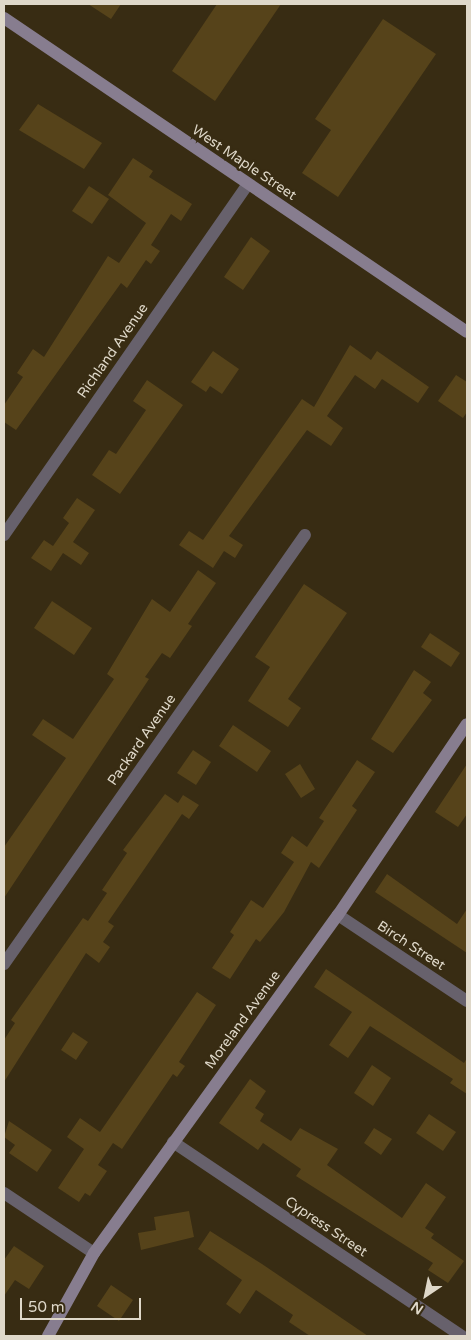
<!DOCTYPE html>
<html>
<head>
<meta charset="utf-8">
<style>
  body { margin:0 }
  #map { position:relative; width:471px; height:1340px; overflow:hidden; background:#382c13; font-family:"Varela Round",sans-serif }
  div>[style] { position:absolute }
  [style*='--x'] { left:calc(var(--x)*1px); top:calc(var(--y)*1px); width:calc(var(--w)*1px); rotate:calc(var(--a)*1deg) }
  .building>* { inset:0; background:#56431a }
  .street>* { height:12px; margin:-6px; padding:0 6px; transform-origin:6px; border-radius:6px; background:#67616c }
  .secondary>* { height:12px; margin:-6px; padding:0 6px; transform-origin:6px; border-radius:6px; background:#877d8f }
  span { translate:-50% -50%; white-space:nowrap; text-align:center; line-height:1.15; -webkit-text-stroke:5px #382c13; paint-order:stroke }
  .street-label { font-size:14px; color:#dfd8c9 }
  .frame { position:absolute; inset:0; border:5px solid #dfd8c9; pointer-events:none }
  .north { position:absolute; left:401px; top:1270px; width:50px; height:50px; -webkit-text-stroke:4px #382c13; paint-order:stroke; rotate:214deg; font-size:14px; font-weight:700; line-height:20px; text-align:center; color:#dfd8c9 }
  .north::after { content:''; display:block; margin:auto; width:18px; height:22px; background:#dfd8c9; clip-path:polygon(50% 0,100% 100%,50% 72%,0 100%) }
  .scale { position:absolute; left:20px; top:1298px; width:121px; height:22px; box-sizing:border-box; border:2px solid #dfd8c9; border-top:0; padding-left:6px; font-size:15px; line-height:18px; white-space:nowrap; color:#dfd8c9; -webkit-text-stroke:4px #382c13; paint-order:stroke }
</style>
</head>
<body>
<div id="map">
  <div class="building">
    <i style="clip-path:polygon(88px 4px,121px 4px,111px 19px)"></i>
    <i style="clip-path:polygon(217px 4px,281px 4px,215px 101px,172px 71px)"></i>
    <i style="clip-path:polygon(383px 19px,436px 54px,338px 197px,302px 173px,331px 130px,315px 119px)"></i>
    <i style="clip-path:polygon(38px 104px,102px 143px,84px 169px,19px 130px)"></i>
    <i style="clip-path:polygon(133px 158px,153px 171px,149px 177px,192px 204px,181px 221px,171px 214px,151px 245px,160px 251px,151px 264px,146px 260px,127px 288px,121px 283px,16px 430px,4px 422px,4px 405px,23px 377px,17px 373px,33px 349px,44px 357px,108px 256px,119px 263px,146px 223px,108px 195px)"></i>
    <i style="clip-path:polygon(89px 186px,109px 199px,92px 224px,72px 211px)"></i>
    <i style="clip-path:polygon(251px 237px,270px 251px,243px 290px,224px 277px)"></i>
    <i style="clip-path:polygon(350px 345px,371px 360px,377px 351px,429px 387px,418px 403px,382px 379px,375px 389px,355px 375px,327px 416px,343px 428px,331px 446px,307px 430px,229px 536px,243px 545px,235px 558px,224px 551px,213px 568px,179px 545px,189px 531px,203px 540px,302px 399px,314px 407px)"></i>
    <i style="clip-path:polygon(213px 351px,239px 369px,222px 394px,210px 386px,206px 392px,191px 382px)"></i>
    <i style="clip-path:polygon(456px 375px,467px 382px,467px 412px,463px 418px,438px 401px)"></i>
    <i style="clip-path:polygon(147px 380px,183px 405px,120px 494px,92px 475px,109px 450px,116px 454px,146px 410px,133px 401px)"></i>
    <i style="clip-path:polygon(77px 498px,95px 510px,73px 542px,89px 553px,81px 565px,63px 553px,51px 571px,31px 558px,44px 540px,53px 546px,69px 523px,63px 518px)"></i>
    <i style="clip-path:polygon(198px 570px,216px 583px,188px 624px,192px 626px,170px 658px,162px 653px,145px 677px,149px 679px,4px 898px,4px 847px,66px 758px,32px 735px,43px 719px,73px 739px,114px 679px,107px 674px,152px 599px,170px 612px)"></i>
    <i style="clip-path:polygon(304px 584px,347px 613px,288px 699px,301px 708px,288px 727px,248px 701px,270px 667px,255px 657px)"></i>
    <i style="clip-path:polygon(52px 601px,92px 628px,74px 655px,34px 628px)"></i>
    <i style="clip-path:polygon(430px 633px,460px 653px,451px 667px,421px 647px)"></i>
    <i style="clip-path:polygon(414px 670px,431px 682px,423px 693px,432px 700px,393px 753px,371px 739px)"></i>
    <i style="clip-path:polygon(233px 725px,271px 751px,257px 772px,219px 746px)"></i>
    <i style="clip-path:polygon(193px 750px,211px 762px,196px 785px,177px 773px)"></i>
    <i style="clip-path:polygon(357px 760px,375px 772px,352px 806px,357px 810px,319px 868px,311px 862px,284px 912px,260px 942px,256px 939px,230px 979px,212px 968px,234px 935px,230px 932px,251px 900px,263px 908px,294px 862px,281px 853px,292px 836px,307px 847px,324px 821px,319px 818px)"></i>
    <i style="clip-path:polygon(300px 764px,315px 789px,301px 798px,285px 774px)"></i>
    <i style="clip-path:polygon(467px 764px,467px 814px,458px 827px,435px 812px)"></i>
    <i style="clip-path:polygon(165px 794px,178px 803px,183px 795px,199px 805px,189px 819px,182px 814px,108px 922px,114px 926px,103px 942px,110px 947px,99px 963px,86px 953px,4px 1082px,4px 1040px,15px 1023px,11px 1020px,83px 918px,88px 921px,107px 893px,102px 890px,127px 853px,123px 850px)"></i>
    <i style="clip-path:polygon(387px 874px,457px 924px,467px 909px,467px 953px,375px 892px)"></i>
    <i style="clip-path:polygon(326px 969px,464px 1063px,467px 1058px,467px 1094px,450px 1083px,453px 1079px,370px 1026px,348px 1058px,329px 1045px,352px 1012px,314px 987px)"></i>
    <i style="clip-path:polygon(197px 992px,216px 1005px,179px 1062px,185px 1066px,177px 1077px,173px 1074px,122px 1149px,113px 1143px,98px 1165px,107px 1171px,90px 1196px,85px 1193px,79px 1202px,58px 1188px,84px 1149px,67px 1137px,80px 1118px,100px 1132px)"></i>
    <i style="clip-path:polygon(73px 1032px,88px 1042px,76px 1060px,61px 1050px)"></i>
    <i style="clip-path:polygon(372px 1065px,391px 1078px,373px 1106px,354px 1093px)"></i>
    <i style="clip-path:polygon(250px 1079px,266px 1091px,255px 1108px,264px 1114px,260px 1121px,291px 1141px,300px 1128px,338px 1149px,327px 1165px,402px 1218px,426px 1183px,446px 1197px,425px 1228px,434px 1234px,431px 1238px,464px 1261px,448px 1283px,428px 1270px,433px 1263px,296px 1176px,301px 1169px,263px 1143px,258px 1150px,219px 1123px)"></i>
    <i style="clip-path:polygon(429px 1114px,456px 1132px,443px 1151px,416px 1133px)"></i>
    <i style="clip-path:polygon(9px 1121px,52px 1150px,37px 1172px,9px 1153px,15px 1145px,4px 1137px)"></i>
    <i style="clip-path:polygon(374px 1128px,392px 1139px,381px 1155px,364px 1143px)"></i>
    <i style="clip-path:polygon(189px 1211px,194px 1237px,141px 1250px,138px 1233px,156px 1230px,154px 1217px)"></i>
    <i style="clip-path:polygon(210px 1231px,262px 1264px,368px 1336px,310px 1336px,289px 1322px,293px 1315px,256px 1290px,240px 1314px,226px 1304px,242px 1280px,198px 1249px)"></i>
    <i style="clip-path:polygon(14px 1246px,44px 1266px,29px 1289px,15px 1280px,4px 1296px,4px 1260px)"></i>
    <i style="clip-path:polygon(111px 1285px,133px 1300px,119px 1321px,97px 1306px)"></i>
  </div>
  <div class="street">
    <i style="--x:4;--y:535;--w:427;--a:-55.2"></i>
    <i style="--x:338;--y:915;--w:155;--a:33.7"></i>
    <i style="--x:4;--y:964;--w:524;--a:-54.95"></i>
    <i style="--x:173;--y:1142;--w:348;--a:33.9"></i>
    <i style="--x:4;--y:1193;--w:108;--a:33.7"></i>
  </div>
  <div class="secondary">
    <i style="--x:4;--y:18;--w:559;--a:34.14"></i>
    <i style="--x:48;--y:1336;--w:95;--a:-61"></i>
    <i style="--x:94;--y:1253;--w:417;--a:-54.2"></i>
    <i style="--x:338;--y:915;--w:230;--a:-56"></i>
  </div>
  <div class="street-label">
    <span style="left:244px;top:163px;rotate:34deg">West Maple Street</span>
    <span style="left:113px;top:351px;rotate:-55deg">Richland Avenue</span>
    <span style="left:142px;top:740px;rotate:-55deg">Packard Avenue</span>
    <span style="left:411px;top:946px;rotate:33deg">Birch Street</span>
    <span style="left:243px;top:1020px;rotate:-54deg">Moreland Avenue</span>
    <span style="left:326px;top:1227px;rotate:34deg">Cypress Street</span>
  </div>
  <div class="frame"></div>
  <div class="north">N</div>
  <div class="scale">50 m</div>
</div>
</body>
</html>
